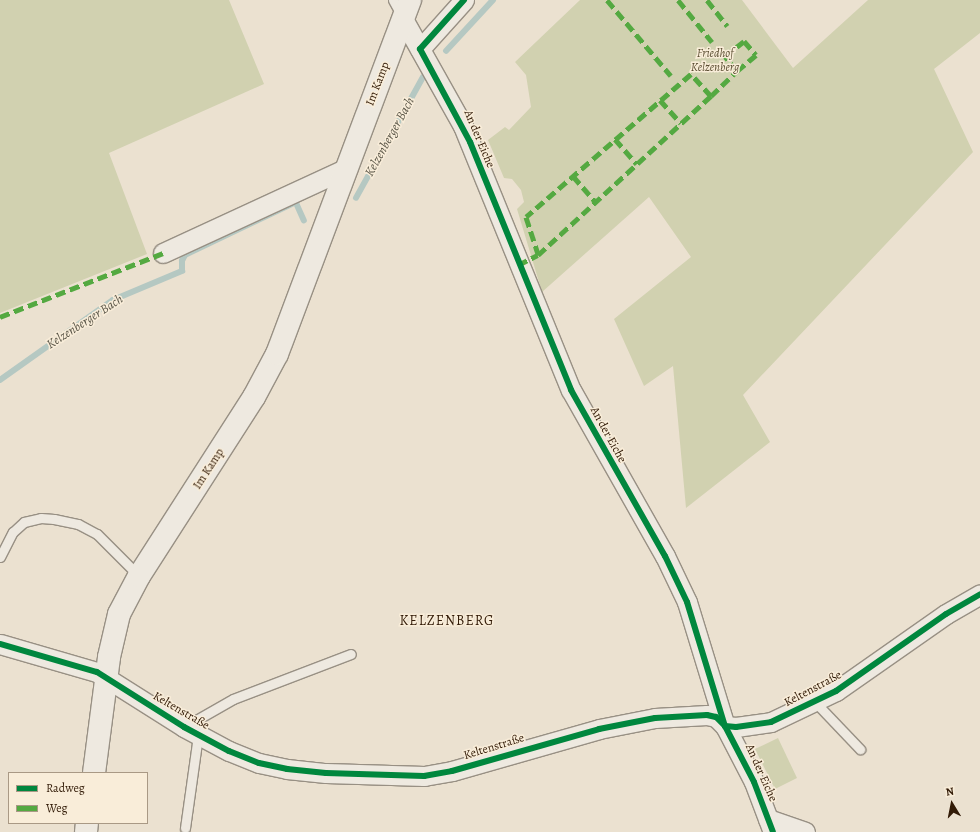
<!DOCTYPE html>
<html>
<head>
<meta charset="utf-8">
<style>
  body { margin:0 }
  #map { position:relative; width:980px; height:832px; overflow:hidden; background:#ebe1d0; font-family:Alegreya,serif }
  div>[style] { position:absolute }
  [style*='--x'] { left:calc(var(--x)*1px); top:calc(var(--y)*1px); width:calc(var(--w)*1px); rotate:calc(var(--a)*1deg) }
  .green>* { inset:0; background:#d1d1b0 }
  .stream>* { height:5.5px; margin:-2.75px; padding:0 2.75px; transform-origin:2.75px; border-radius:2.75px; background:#b5c8c2 }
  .roads { filter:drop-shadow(1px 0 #989084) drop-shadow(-1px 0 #989084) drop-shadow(0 1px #989084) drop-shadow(0 -1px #989084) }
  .lane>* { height:9px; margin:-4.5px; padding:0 4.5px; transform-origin:4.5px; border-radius:4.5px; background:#eee9e0 }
  .street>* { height:19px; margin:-9.5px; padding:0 9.5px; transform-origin:9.5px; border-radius:9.5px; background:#eee9e0 }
  .secondary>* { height:22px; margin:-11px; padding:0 11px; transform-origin:11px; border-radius:11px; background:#eee9e0 }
  .quiet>* { height:5px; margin-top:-2.5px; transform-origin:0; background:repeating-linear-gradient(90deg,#54a941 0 10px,transparent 0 15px) }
  .cycleway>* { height:6px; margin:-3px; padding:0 3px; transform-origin:3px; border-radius:3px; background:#00873e }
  span { translate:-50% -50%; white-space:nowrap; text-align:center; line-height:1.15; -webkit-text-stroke:3px #f9edd9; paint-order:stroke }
  .park-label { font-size:12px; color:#5b4e32; font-style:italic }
  .street-label { font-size:12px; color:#321b07 }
  .water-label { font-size:13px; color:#585446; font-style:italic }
  .quarter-label { font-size:14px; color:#321b07; letter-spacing:1px }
  .legend { position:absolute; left:8px; top:772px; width:140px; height:52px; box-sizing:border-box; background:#f9edd9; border:1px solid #a99985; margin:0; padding:5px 7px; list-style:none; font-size:12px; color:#321b07 }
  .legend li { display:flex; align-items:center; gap:8px; height:20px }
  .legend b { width:20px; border:1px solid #a99985 }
  .north { position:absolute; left:932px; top:784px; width:40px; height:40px; -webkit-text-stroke:3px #f9edd9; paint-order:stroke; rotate:350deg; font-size:11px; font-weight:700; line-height:16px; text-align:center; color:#321b07 }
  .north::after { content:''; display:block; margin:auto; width:14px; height:18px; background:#321b07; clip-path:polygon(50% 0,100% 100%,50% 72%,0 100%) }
</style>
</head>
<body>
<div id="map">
  <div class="green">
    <i style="clip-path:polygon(0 0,229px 0,264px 84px,109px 153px,147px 254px,0 313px)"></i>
    <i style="clip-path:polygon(580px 0,742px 0,793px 68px,868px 0,980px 0,980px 33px,934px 69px,973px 152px,743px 395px,770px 442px,686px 508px,673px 366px,644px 386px,614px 319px,691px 257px,649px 197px,542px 292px,517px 209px,524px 202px,521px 190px,512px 179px,504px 178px,488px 140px,505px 127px,509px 130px,531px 107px,526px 75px,515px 62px)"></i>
    <i style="clip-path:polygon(778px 738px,797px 778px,775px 789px,755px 749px)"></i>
  </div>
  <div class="stream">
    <i style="--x:446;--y:51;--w:69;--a:-47.3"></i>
    <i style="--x:356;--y:198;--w:138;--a:-61"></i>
    <i style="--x:0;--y:380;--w:138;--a:-35.3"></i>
    <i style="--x:113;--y:300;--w:75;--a:-22.8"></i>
    <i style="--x:182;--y:271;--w:10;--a:-90"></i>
    <i style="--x:182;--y:261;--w:7;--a:-63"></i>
    <i style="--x:185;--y:255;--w:123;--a:-25.5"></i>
    <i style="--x:296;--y:202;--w:20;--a:66"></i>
  </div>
  <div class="roads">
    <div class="lane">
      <i style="--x:393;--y:0;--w:18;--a:61"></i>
      <i style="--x:0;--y:557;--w:28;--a:-63"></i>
      <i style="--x:13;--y:532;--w:15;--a:-42"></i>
      <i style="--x:24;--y:522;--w:17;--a:-13"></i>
      <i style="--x:41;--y:518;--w:13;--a:4"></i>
      <i style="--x:54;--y:519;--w:25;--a:12"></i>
      <i style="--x:78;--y:524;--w:21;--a:28"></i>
      <i style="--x:97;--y:534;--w:59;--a:45"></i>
      <i style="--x:816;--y:703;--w:64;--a:46.3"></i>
      <i style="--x:184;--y:727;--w:56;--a:-29.7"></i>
      <i style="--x:233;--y:699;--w:126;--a:-20.9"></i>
      <i style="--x:185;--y:828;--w:94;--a:-82"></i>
    </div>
    <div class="street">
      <i style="--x:403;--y:19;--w:123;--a:60.7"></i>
      <i style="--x:463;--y:126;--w:285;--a:67.8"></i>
      <i style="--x:571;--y:390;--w:191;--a:60.5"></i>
      <i style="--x:665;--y:556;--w:51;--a:64.4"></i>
      <i style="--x:687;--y:602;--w:130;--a:73"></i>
      <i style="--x:725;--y:726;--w:63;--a:62.6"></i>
      <i style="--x:754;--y:782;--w:53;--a:69.2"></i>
      <i style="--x:420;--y:49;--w:66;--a:-48.1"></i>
      <i style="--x:163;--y:253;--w:203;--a:-24.8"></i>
      <i style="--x:0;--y:644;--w:101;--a:16.1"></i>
      <i style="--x:97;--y:672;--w:103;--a:32.3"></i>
      <i style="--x:184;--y:727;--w:51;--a:28.1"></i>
      <i style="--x:229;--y:751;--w:32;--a:22"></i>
      <i style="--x:259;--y:763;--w:29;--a:12"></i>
      <i style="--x:287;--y:769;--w:39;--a:6"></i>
      <i style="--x:326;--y:773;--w:98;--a:1.8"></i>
      <i style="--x:424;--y:776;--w:28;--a:-10"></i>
      <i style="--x:452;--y:771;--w:153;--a:-15.9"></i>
      <i style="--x:599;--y:729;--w:57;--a:-11.1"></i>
      <i style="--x:655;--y:718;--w:52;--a:-3.3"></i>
      <i style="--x:707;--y:715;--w:9;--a:13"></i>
      <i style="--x:716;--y:717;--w:13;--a:45"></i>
      <i style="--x:725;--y:726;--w:11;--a:5"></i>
      <i style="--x:736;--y:727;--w:35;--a:-8"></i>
      <i style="--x:771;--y:722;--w:72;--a:-25.5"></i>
      <i style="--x:836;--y:691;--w:134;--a:-35"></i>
      <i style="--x:946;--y:614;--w:39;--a:-30"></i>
      <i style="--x:768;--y:819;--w:39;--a:19"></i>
    </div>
    <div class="secondary">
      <i style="--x:94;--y:773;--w:117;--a:-82.6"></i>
      <i style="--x:109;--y:657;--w:44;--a:-76.9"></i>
      <i style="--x:119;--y:614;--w:43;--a:-62.2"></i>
      <i style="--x:139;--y:576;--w:213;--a:-57.3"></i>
      <i style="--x:254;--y:397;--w:49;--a:-61.9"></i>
      <i style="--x:277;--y:354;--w:378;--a:-69.4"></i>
      <i style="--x:86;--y:832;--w:9;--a:-84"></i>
    </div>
  </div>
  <div class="quiet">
    <i style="--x:607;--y:0;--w:99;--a:49.9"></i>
    <i style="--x:678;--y:0;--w:54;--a:51"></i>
    <i style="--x:707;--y:0;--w:33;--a:52"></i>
    <i style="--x:719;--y:50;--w:8;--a:45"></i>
    <i style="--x:725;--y:56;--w:24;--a:-38"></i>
    <i style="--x:744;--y:41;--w:18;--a:49"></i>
    <i style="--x:756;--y:55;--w:25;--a:140"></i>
    <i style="--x:737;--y:71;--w:19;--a:-129"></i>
    <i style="--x:711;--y:96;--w:30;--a:-132"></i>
    <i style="--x:691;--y:74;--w:218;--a:139.1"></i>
    <i style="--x:526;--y:217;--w:40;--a:72"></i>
    <i style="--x:538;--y:255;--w:235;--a:-42.6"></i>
    <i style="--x:711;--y:96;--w:36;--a:-44"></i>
    <i style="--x:660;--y:100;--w:31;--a:48"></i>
    <i style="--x:615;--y:139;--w:33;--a:49"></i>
    <i style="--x:573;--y:176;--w:35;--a:49"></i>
    <i style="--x:518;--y:265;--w:22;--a:-27"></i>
    <i style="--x:0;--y:317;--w:175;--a:-21.4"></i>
  </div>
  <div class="cycleway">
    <i style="--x:464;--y:0;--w:66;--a:131.9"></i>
    <i style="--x:420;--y:49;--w:106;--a:61.7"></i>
    <i style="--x:470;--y:142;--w:268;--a:67.8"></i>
    <i style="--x:571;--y:390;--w:191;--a:60.5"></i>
    <i style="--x:665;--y:556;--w:51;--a:64.4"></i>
    <i style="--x:687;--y:602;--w:130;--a:73"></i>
    <i style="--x:725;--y:726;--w:63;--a:62.6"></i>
    <i style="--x:754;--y:782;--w:53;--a:69.2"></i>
    <i style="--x:0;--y:644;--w:101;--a:16.1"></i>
    <i style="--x:97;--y:672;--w:103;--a:32.3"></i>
    <i style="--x:184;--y:727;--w:51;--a:28.1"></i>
    <i style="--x:229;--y:751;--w:32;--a:22"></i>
    <i style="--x:259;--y:763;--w:29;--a:12"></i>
    <i style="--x:287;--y:769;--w:39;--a:6"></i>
    <i style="--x:326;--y:773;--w:98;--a:1.8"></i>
    <i style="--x:424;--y:776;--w:28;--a:-10"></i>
    <i style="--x:452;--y:771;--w:153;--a:-15.9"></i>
    <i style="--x:599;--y:729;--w:57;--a:-11.1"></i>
    <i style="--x:655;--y:718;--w:52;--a:-3.3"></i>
    <i style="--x:707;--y:715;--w:9;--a:13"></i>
    <i style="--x:716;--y:717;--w:13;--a:45"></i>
    <i style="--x:725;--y:726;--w:11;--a:5"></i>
    <i style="--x:736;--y:727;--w:35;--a:-8"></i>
    <i style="--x:771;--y:722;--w:72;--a:-25.5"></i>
    <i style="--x:836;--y:691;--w:134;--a:-35"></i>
    <i style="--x:946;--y:614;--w:39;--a:-30"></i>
  </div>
  <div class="park-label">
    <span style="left:715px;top:61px">Friedhof<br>Kelzenberg</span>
  </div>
  <div class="street-label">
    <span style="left:378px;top:84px;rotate:-69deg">Im Kamp</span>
    <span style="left:479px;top:139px;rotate:67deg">An der Eiche</span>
    <span style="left:608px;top:435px;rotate:61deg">An der Eiche</span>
    <span style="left:209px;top:469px;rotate:-57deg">Im Kamp</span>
    <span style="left:813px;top:689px;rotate:-28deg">Keltenstraße</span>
    <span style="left:181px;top:711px;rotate:30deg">Keltenstraße</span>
    <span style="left:494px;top:747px;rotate:-17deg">Keltenstraße</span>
    <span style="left:761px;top:773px;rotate:66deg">An der Eiche</span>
  </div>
  <div class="water-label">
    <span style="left:390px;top:137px;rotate:-61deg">Kelzenberger Bach</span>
    <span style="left:85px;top:322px;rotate:-33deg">Kelzenberger Bach</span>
  </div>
  <div class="quarter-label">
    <span style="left:447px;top:621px">KELZENBERG</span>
  </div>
  <ul class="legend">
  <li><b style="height:5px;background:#00873e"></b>Radweg</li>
  <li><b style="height:5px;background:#54a941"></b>Weg</li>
  </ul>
  <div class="north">N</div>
</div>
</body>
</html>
